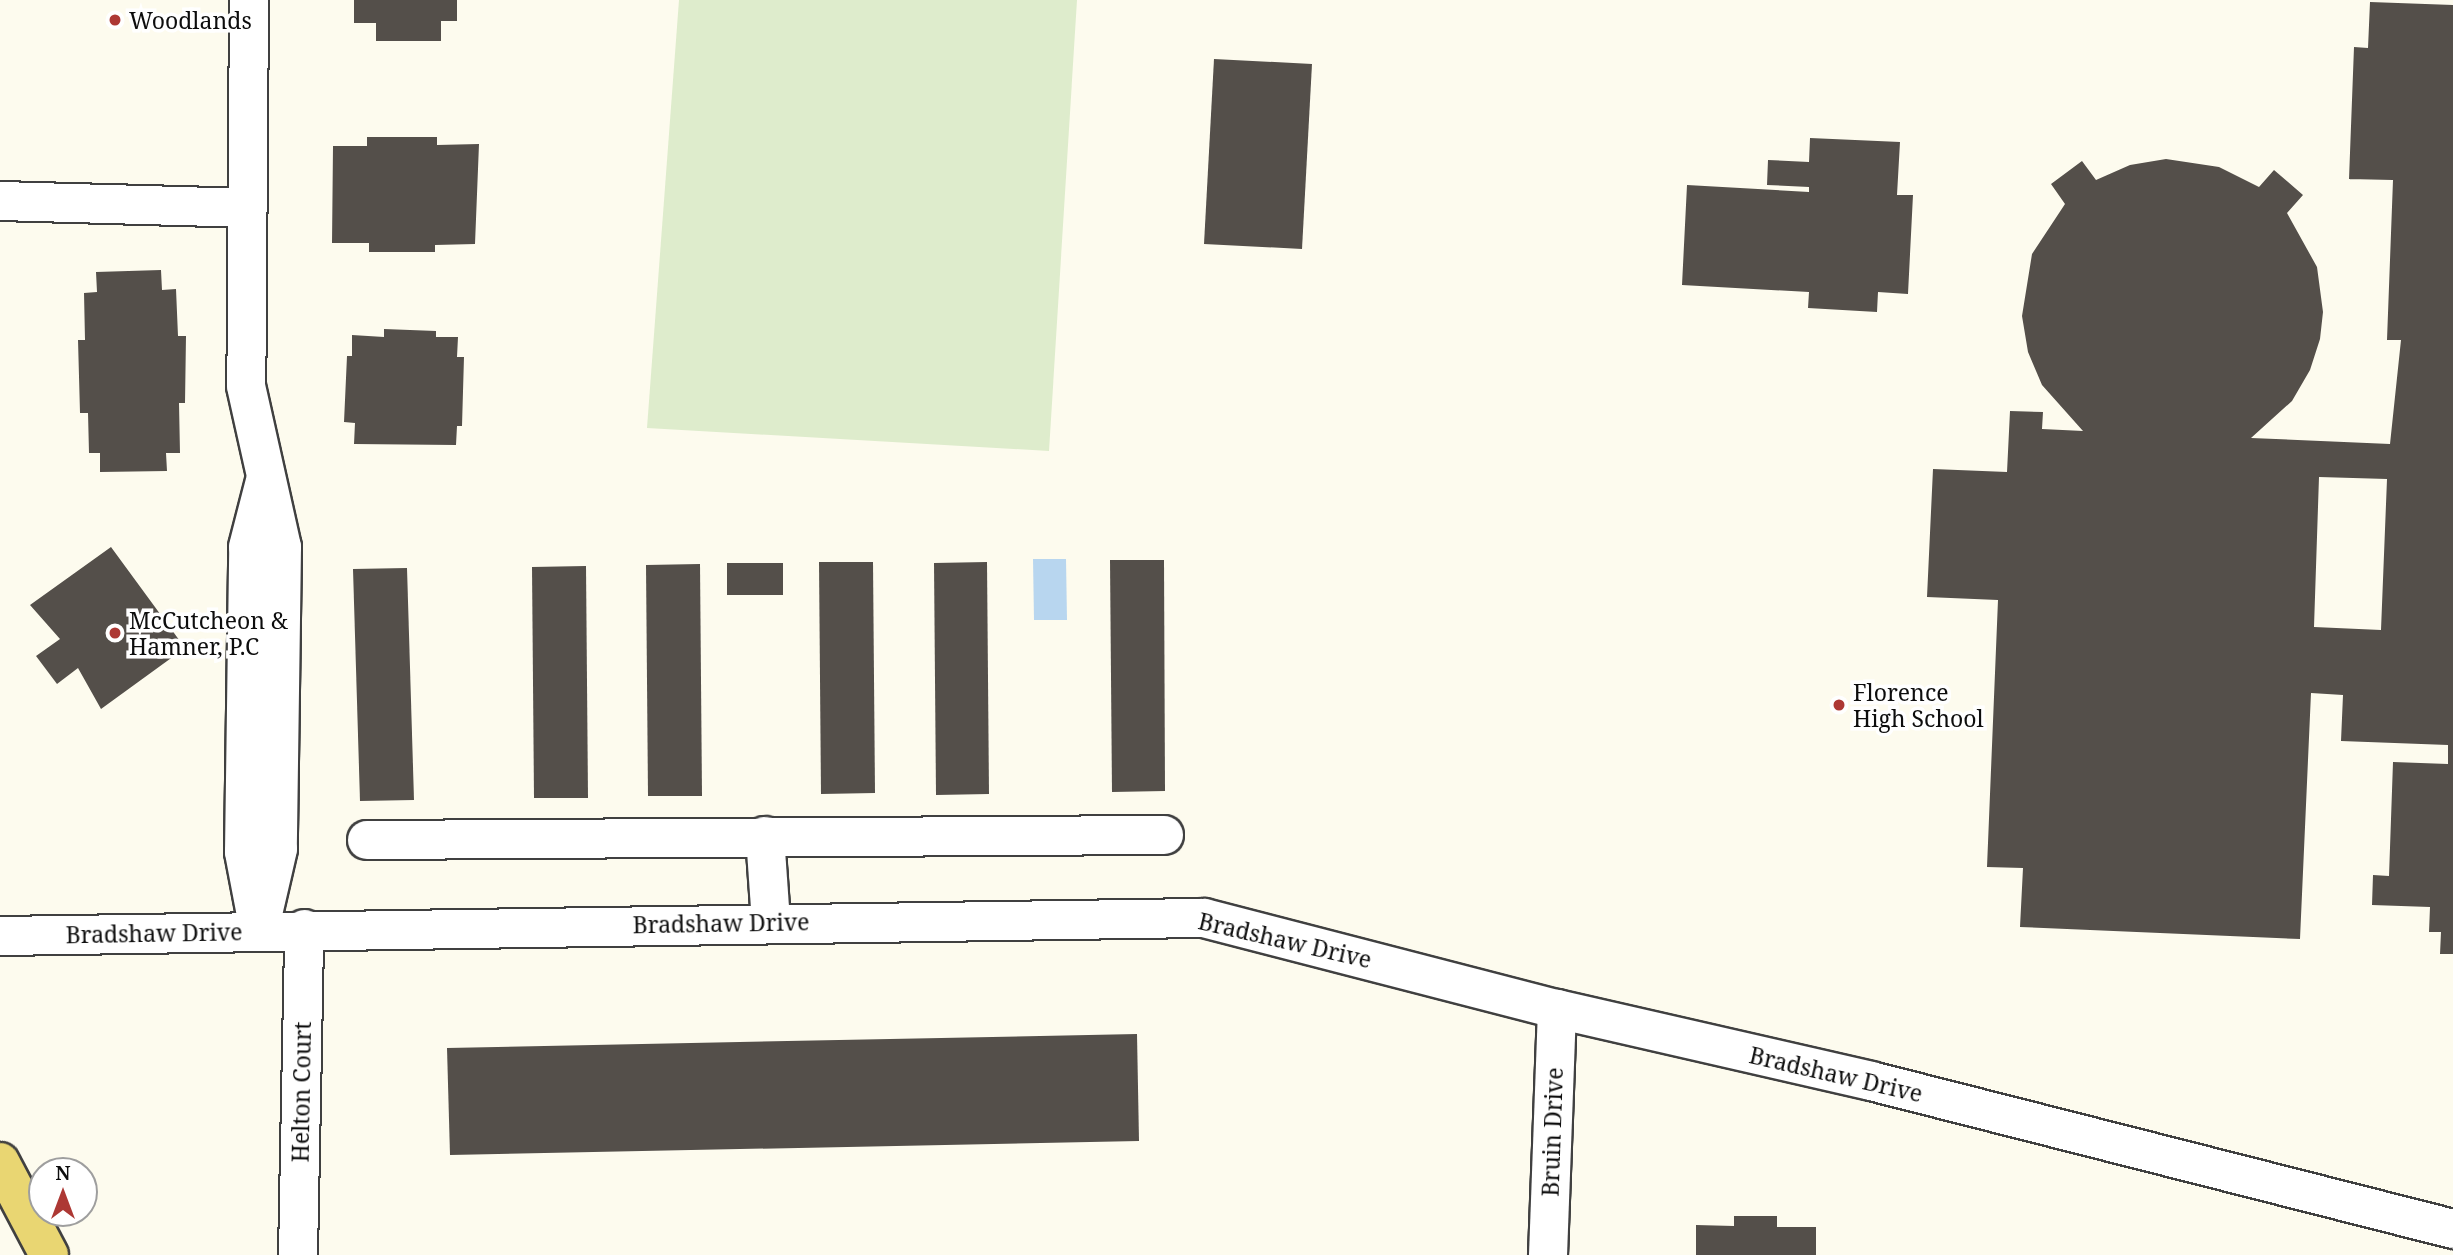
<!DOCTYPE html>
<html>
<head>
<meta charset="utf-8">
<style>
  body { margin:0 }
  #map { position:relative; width:2453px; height:1255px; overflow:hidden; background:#fdfbee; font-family:"Noto Serif",serif }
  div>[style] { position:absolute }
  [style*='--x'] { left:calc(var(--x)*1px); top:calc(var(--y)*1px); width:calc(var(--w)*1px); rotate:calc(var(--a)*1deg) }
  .pitch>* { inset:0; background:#deeccc }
  .water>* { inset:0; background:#b8d6ef }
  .building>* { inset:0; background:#544f4a }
  .roads { filter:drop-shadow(2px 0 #404040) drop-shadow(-2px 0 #404040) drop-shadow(0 2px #404040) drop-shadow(0 -2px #404040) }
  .minor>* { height:38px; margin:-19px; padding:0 19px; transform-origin:19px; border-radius:19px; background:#fff }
  .major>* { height:38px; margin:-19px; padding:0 19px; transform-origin:19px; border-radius:19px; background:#e9d672 }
  .dots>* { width:19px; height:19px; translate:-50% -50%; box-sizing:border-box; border:4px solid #fff; border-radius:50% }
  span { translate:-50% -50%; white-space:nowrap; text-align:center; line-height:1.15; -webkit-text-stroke:7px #fff; paint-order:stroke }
  .poi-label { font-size:23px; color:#0d0d0d }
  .left { translate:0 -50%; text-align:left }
  .street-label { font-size:23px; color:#0d0d0d }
  .north { position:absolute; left:28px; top:1157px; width:70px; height:70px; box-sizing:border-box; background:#fff; border:2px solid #9e9e9e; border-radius:50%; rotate:0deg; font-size:19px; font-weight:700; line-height:28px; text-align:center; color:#0d0d0d }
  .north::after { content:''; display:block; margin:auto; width:24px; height:32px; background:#ad3834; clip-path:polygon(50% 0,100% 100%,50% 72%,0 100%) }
</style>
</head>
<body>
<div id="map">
  <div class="pitch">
    <i style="clip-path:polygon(679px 0,1077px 0,1049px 451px,647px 428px)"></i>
  </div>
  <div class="water">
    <i style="clip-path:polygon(1033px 559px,1066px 559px,1067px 620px,1034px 620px)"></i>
  </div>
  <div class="building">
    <i style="clip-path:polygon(354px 0,457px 0,457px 21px,441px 21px,441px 41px,376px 41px,376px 23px,354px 23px)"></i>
    <i style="clip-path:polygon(evenodd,2370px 2px,2453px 5px,2453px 954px,2440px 954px,2441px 932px,2429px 932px,2430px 907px,2372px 905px,2373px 875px,2389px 876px,2393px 762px,2448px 764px,2448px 745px,2341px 741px,2343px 695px,2311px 693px,2300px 939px,2020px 927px,2023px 868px,1987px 867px,1998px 600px,1927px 597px,1933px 469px,2007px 472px,2010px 411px,2043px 412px,2042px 429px,2083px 431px,2042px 385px,2028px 352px,2022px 316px,2032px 254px,2065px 204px,2051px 184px,2082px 161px,2096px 180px,2130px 165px,2166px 159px,2219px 167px,2259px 187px,2274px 170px,2303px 195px,2287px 213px,2317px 267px,2323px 312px,2320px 339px,2310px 370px,2292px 401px,2251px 438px,2390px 444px,2401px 340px,2387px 340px,2393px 180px,2349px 179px,2354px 47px,2368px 48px,2370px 2px,2319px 477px,2387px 479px,2381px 630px,2314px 627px,2319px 477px)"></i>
    <i style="clip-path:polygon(1214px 59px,1312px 64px,1302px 249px,1204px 244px)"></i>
    <i style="clip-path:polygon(367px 137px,437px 137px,437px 145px,479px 144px,475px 244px,435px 245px,435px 252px,369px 252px,369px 243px,332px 243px,333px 146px,367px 146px)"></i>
    <i style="clip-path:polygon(1810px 138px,1900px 142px,1897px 195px,1913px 195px,1908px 294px,1878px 292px,1877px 312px,1808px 308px,1809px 292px,1682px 285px,1687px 185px,1809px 192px,1809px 187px,1767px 185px,1768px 160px,1809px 162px)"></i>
    <i style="clip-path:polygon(161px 270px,162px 290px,176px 289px,178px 336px,186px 336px,185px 403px,179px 403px,180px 453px,166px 453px,167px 471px,100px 472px,100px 453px,89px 453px,88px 413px,80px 413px,78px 340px,85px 340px,84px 293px,97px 292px,96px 272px)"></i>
    <i style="clip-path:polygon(384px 329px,436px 331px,436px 337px,458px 337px,457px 357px,464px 357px,462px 426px,457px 426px,456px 445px,354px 444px,355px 423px,344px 422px,347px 356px,352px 356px,352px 335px,384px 337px)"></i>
    <i style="clip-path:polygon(111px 547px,185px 648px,101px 709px,78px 668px,57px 684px,36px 656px,60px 639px,30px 605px)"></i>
    <i style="clip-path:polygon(1110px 560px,1164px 560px,1165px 791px,1112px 792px)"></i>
    <i style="clip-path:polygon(819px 562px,873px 562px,875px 793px,821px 794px)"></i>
    <i style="clip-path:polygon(987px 562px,989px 794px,936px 795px,934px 563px)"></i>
    <i style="clip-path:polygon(727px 563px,783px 563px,783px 595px,727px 595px)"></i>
    <i style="clip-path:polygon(700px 564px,702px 796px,648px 796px,646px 565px)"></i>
    <i style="clip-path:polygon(586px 566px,588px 798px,534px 798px,532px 567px)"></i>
    <i style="clip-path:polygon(407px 568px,414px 800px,360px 801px,353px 569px)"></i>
    <i style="clip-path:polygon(1137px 1034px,1139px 1141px,450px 1155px,447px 1048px)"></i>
    <i style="clip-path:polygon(1734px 1216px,1777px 1216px,1777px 1227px,1816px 1227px,1816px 1255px,1696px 1255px,1696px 1225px,1734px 1226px)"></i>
  </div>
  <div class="roads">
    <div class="minor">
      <i style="--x:249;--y:0;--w:386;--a:90.4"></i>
      <i style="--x:246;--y:386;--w:165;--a:77.4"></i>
      <i style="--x:282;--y:547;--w:302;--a:90.8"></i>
      <i style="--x:278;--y:849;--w:84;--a:103"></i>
      <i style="--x:0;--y:201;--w:245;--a:1.6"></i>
      <i style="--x:765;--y:836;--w:86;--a:86"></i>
      <i style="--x:367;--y:840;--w:797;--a:-0.36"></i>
      <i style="--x:256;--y:915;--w:64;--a:-100.8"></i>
      <i style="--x:244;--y:852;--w:305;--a:-89.2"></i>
      <i style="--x:248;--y:547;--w:68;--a:-75.6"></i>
      <i style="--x:0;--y:936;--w:1204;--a:-0.86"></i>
      <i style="--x:1204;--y:918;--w:365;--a:14.5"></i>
      <i style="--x:1557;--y:1009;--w:322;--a:12.9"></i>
      <i style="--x:1871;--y:1081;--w:601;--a:14.27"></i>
      <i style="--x:298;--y:1255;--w:326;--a:-88.9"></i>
      <i style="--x:1548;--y:1255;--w:246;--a:-87.9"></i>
    </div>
    <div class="major">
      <i style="--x:0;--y:1162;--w:105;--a:62.2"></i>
    </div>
  </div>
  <div class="dots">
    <i style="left:115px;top:20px;background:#ad3834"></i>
    <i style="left:115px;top:633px;background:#ad3834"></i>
    <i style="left:1839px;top:705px;background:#ad3834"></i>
  </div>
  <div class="poi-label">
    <span class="left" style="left:129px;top:20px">Woodlands</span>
    <span class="left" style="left:129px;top:633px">McCutcheon &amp;<br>Hamner, P.C</span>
    <span class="left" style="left:1853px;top:705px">Florence<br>High School</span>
  </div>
  <div class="street-label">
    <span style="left:721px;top:923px;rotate:-1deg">Bradshaw Drive</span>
    <span style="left:154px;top:933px;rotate:-1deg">Bradshaw Drive</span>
    <span style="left:1285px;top:940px;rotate:13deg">Bradshaw Drive</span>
    <span style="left:1836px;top:1074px;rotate:13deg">Bradshaw Drive</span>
    <span style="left:301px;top:1092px;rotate:-89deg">Helton Court</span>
    <span style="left:1552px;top:1132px;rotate:-88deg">Bruin Drive</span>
  </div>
  <div class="north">N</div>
</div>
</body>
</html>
